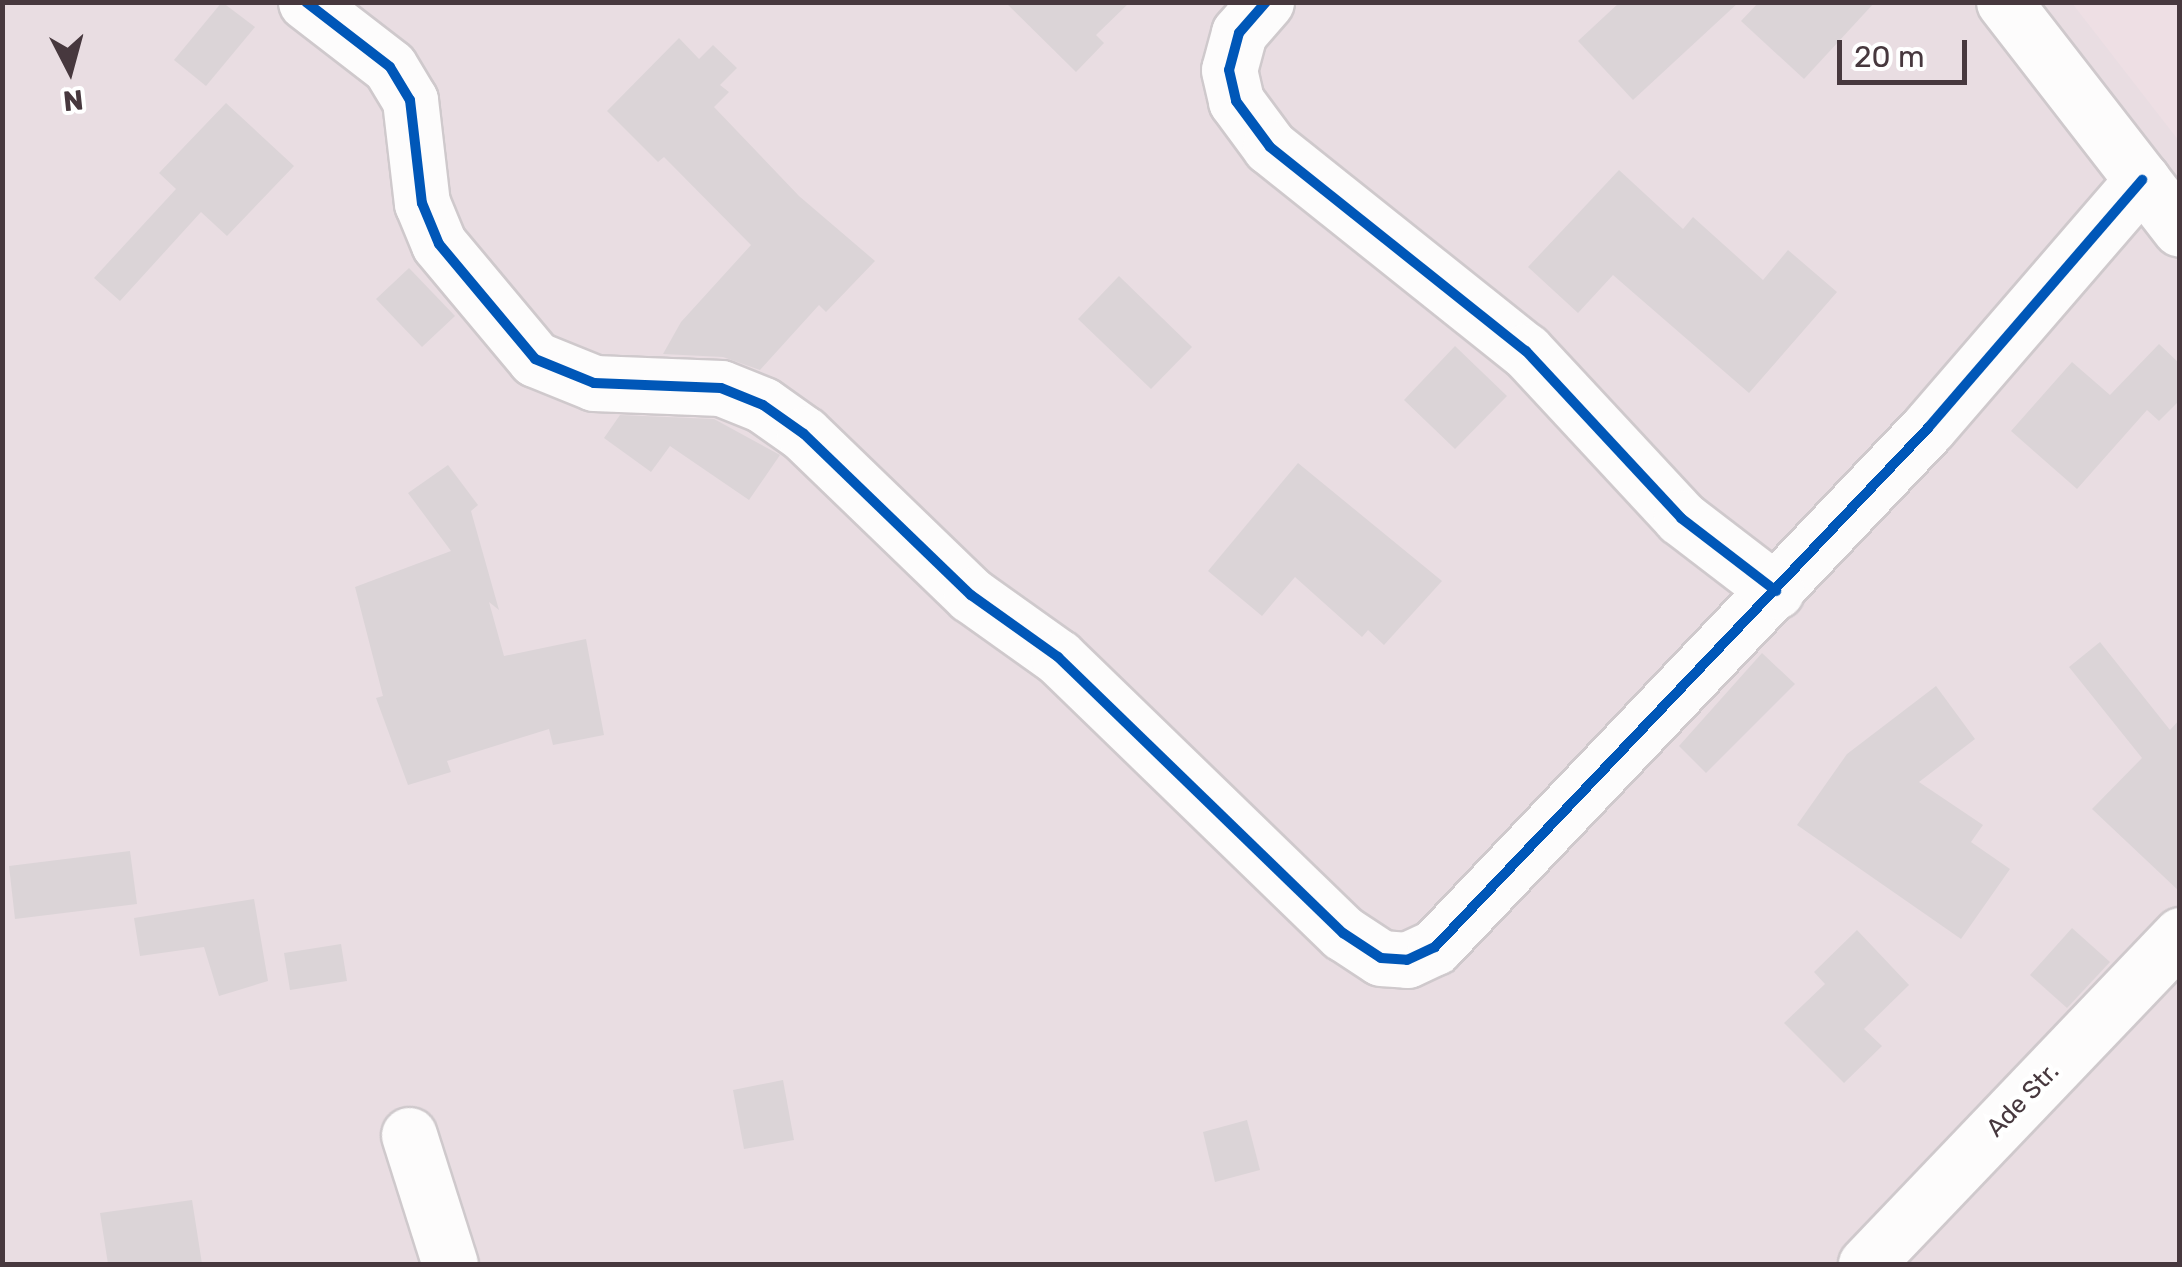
<!DOCTYPE html>
<html>
<head>
<meta charset="utf-8">
<style>
  body { margin:0 }
  #map { position:relative; width:2182px; height:1267px; overflow:hidden; background:#f1ecee; font-family:Rubik,sans-serif }
  div>[style] { position:absolute }
  [style*='--x'] { left:calc(var(--x)*1px); top:calc(var(--y)*1px); width:calc(var(--w)*1px); rotate:calc(var(--a)*1deg) }
  .residential>* { inset:0; background:#e9dde2 }
  .education>* { inset:0; background:#eedfe4 }
  .building>* { inset:0; background:#dbd4d7 }
  .roads { filter:drop-shadow(2px 0 #cfc9cc) drop-shadow(-2px 0 #cfc9cc) drop-shadow(0 2px #cfc9cc) drop-shadow(0 -2px #cfc9cc) }
  .minor>* { height:55px; margin:-27.5px; padding:0 27.5px; transform-origin:27.5px; border-radius:27.5px; background:#fdfcfc }
  .cycleway>* { height:10px; margin:-5px; padding:0 5px; transform-origin:5px; border-radius:5px; background:#0057b8 }
  span { translate:-50% -50%; white-space:nowrap; text-align:center; line-height:1.15; -webkit-text-stroke:9px #fff; paint-order:stroke }
  .street-label { font-size:25px; color:#47383e }
  .frame { position:absolute; inset:0; border:5px solid #47383e; pointer-events:none }
  .north { position:absolute; left:20px; top:20px; width:100px; height:100px; -webkit-text-stroke:8px #fff; paint-order:stroke; rotate:174deg; font-size:28px; font-weight:700; line-height:40px; text-align:center; color:#47383e }
  .north::after { content:''; display:block; margin:auto; width:35px; height:45px; background:#47383e; clip-path:polygon(50% 0,100% 100%,50% 72%,0 100%) }
  .scale { position:absolute; left:1837px; top:40px; width:130px; height:45px; box-sizing:border-box; border:5px solid #47383e; border-top:0; padding-left:12px; font-size:30px; line-height:35px; white-space:nowrap; color:#47383e; -webkit-text-stroke:8px #fff; paint-order:stroke }
</style>
</head>
<body>
<div id="map">
  <div class="residential">
    <i style="clip-path:polygon(3px 3px,2179px 3px,2179px 1264px,3px 1264px)"></i>
  </div>
  <div class="education">
    <i style="clip-path:polygon(2072px 3px,2179px 3px,2179px 141px)"></i>
  </div>
  <div class="building">
    <i style="clip-path:polygon(222px 2px,255px 27px,206px 86px,174px 60px)"></i>
    <i style="clip-path:polygon(1005px 2px,1130px 2px,1096px 35px,1104px 43px,1076px 72px)"></i>
    <i style="clip-path:polygon(1620px 2px,1739px 2px,1633px 100px,1578px 41px)"></i>
    <i style="clip-path:polygon(1759px 2px,1875px 2px,1804px 79px,1741px 21px)"></i>
    <i style="clip-path:polygon(679px 38px,699px 59px,713px 45px,737px 68px,720px 85px,729px 92px,714px 107px,799px 196px,875px 261px,826px 312px,819px 305px,760px 370px,723px 357px,663px 354px,681px 322px,751px 245px,664px 157px,658px 162px,607px 111px)"></i>
    <i style="clip-path:polygon(226px 103px,294px 166px,227px 236px,201px 212px,120px 301px,94px 278px,176px 189px,159px 173px)"></i>
    <i style="clip-path:polygon(1619px 170px,1683px 229px,1693px 217px,1763px 280px,1788px 250px,1837px 292px,1749px 393px,1613px 275px,1578px 313px,1528px 267px)"></i>
    <i style="clip-path:polygon(409px 268px,455px 316px,422px 347px,376px 299px)"></i>
    <i style="clip-path:polygon(1119px 276px,1192px 347px,1151px 389px,1078px 319px)"></i>
    <i style="clip-path:polygon(2159px 344px,2180px 364px,2180px 400px,2159px 421px,2147px 410px,2077px 489px,2011px 431px,2072px 362px,2110px 395px)"></i>
    <i style="clip-path:polygon(1455px 346px,1507px 396px,1455px 449px,1404px 400px)"></i>
    <i style="clip-path:polygon(620px 415px,714px 419px,780px 455px,749px 500px,670px 446px,651px 472px,604px 438px)"></i>
    <i style="clip-path:polygon(1298px 463px,1442px 581px,1384px 645px,1368px 630px,1362px 637px,1295px 577px,1262px 616px,1208px 571px)"></i>
    <i style="clip-path:polygon(448px 465px,478px 505px,471px 511px,499px 610px,489px 602px,504px 656px,586px 639px,604px 735px,553px 745px,549px 729px,447px 761px,451px 772px,408px 785px,376px 698px,383px 696px,355px 587px,451px 551px,408px 493px)"></i>
    <i style="clip-path:polygon(2100px 642px,2170px 730px,2180px 719px,2180px 892px,2092px 809px,2142px 758px,2069px 667px)"></i>
    <i style="clip-path:polygon(1762px 653px,1795px 684px,1706px 773px,1679px 746px)"></i>
    <i style="clip-path:polygon(1936px 686px,1975px 739px,1919px 782px,1983px 825px,1971px 842px,2010px 869px,1961px 939px,1797px 825px,1847px 754px)"></i>
    <i style="clip-path:polygon(130px 851px,137px 904px,15px 919px,9px 866px)"></i>
    <i style="clip-path:polygon(254px 899px,268px 981px,219px 996px,204px 947px,140px 956px,134px 918px)"></i>
    <i style="clip-path:polygon(2072px 928px,2110px 962px,2067px 1008px,2030px 975px)"></i>
    <i style="clip-path:polygon(1857px 930px,1909px 985px,1864px 1029px,1882px 1046px,1844px 1083px,1784px 1023px,1825px 984px,1814px 972px)"></i>
    <i style="clip-path:polygon(341px 944px,347px 981px,290px 990px,284px 953px)"></i>
    <i style="clip-path:polygon(783px 1080px,794px 1140px,744px 1149px,733px 1090px)"></i>
    <i style="clip-path:polygon(1247px 1120px,1260px 1170px,1215px 1182px,1203px 1132px)"></i>
    <i style="clip-path:polygon(192px 1200px,202px 1264px,108px 1264px,100px 1213px)"></i>
  </div>
  <div class="roads">
    <div class="minor">
      <i style="--x:306;--y:2;--w:106;--a:37.7"></i>
      <i style="--x:390;--y:67;--w:39;--a:59"></i>
      <i style="--x:410;--y:100;--w:104;--a:83.4"></i>
      <i style="--x:422;--y:203;--w:44;--a:67.5"></i>
      <i style="--x:439;--y:244;--w:150;--a:50.1"></i>
      <i style="--x:535;--y:359;--w:64;--a:22.1"></i>
      <i style="--x:594;--y:383;--w:127;--a:2.3"></i>
      <i style="--x:721;--y:388;--w:45;--a:22"></i>
      <i style="--x:763;--y:405;--w:50;--a:35.3"></i>
      <i style="--x:804;--y:434;--w:232;--a:44"></i>
      <i style="--x:971;--y:595;--w:107;--a:35.5"></i>
      <i style="--x:1058;--y:657;--w:397;--a:44.1"></i>
      <i style="--x:1343;--y:933;--w:45;--a:33.3"></i>
      <i style="--x:1381;--y:958;--w:26;--a:4"></i>
      <i style="--x:1407;--y:960;--w:31;--a:-25"></i>
      <i style="--x:1435;--y:947;--w:716;--a:-46.47"></i>
      <i style="--x:1928;--y:428;--w:328;--a:-49.2"></i>
      <i style="--x:1266;--y:2;--w:41;--a:131.1"></i>
      <i style="--x:1239;--y:33;--w:38;--a:105"></i>
      <i style="--x:1229;--y:70;--w:32;--a:77"></i>
      <i style="--x:1236;--y:101;--w:57;--a:53.5"></i>
      <i style="--x:1270;--y:147;--w:327;--a:38.6"></i>
      <i style="--x:1526;--y:351;--w:228;--a:47.1"></i>
      <i style="--x:1681;--y:518;--w:120;--a:37.5"></i>
      <i style="--x:2004;--y:2;--w:287;--a:52.2"></i>
      <i style="--x:409;--y:1135;--w:135;--a:72.4"></i>
      <i style="--x:1866;--y:1264;--w:455;--a:-46.3"></i>
    </div>
  </div>
  <div class="cycleway">
    <i style="--x:306;--y:2;--w:106;--a:37.7"></i>
    <i style="--x:390;--y:67;--w:39;--a:59"></i>
    <i style="--x:410;--y:100;--w:104;--a:83.4"></i>
    <i style="--x:422;--y:203;--w:44;--a:67.5"></i>
    <i style="--x:439;--y:244;--w:150;--a:50.1"></i>
    <i style="--x:535;--y:359;--w:64;--a:22.1"></i>
    <i style="--x:594;--y:383;--w:127;--a:2.3"></i>
    <i style="--x:721;--y:388;--w:45;--a:22"></i>
    <i style="--x:763;--y:405;--w:50;--a:35.3"></i>
    <i style="--x:804;--y:434;--w:232;--a:44"></i>
    <i style="--x:971;--y:595;--w:107;--a:35.5"></i>
    <i style="--x:1058;--y:657;--w:397;--a:44.1"></i>
    <i style="--x:1343;--y:933;--w:45;--a:33.3"></i>
    <i style="--x:1381;--y:958;--w:26;--a:4"></i>
    <i style="--x:1407;--y:960;--w:31;--a:-25"></i>
    <i style="--x:1435;--y:947;--w:716;--a:-46.47"></i>
    <i style="--x:1928;--y:428;--w:328;--a:-49.2"></i>
    <i style="--x:1266;--y:2;--w:41;--a:131.1"></i>
    <i style="--x:1239;--y:33;--w:38;--a:105"></i>
    <i style="--x:1229;--y:70;--w:32;--a:77"></i>
    <i style="--x:1236;--y:101;--w:57;--a:53.5"></i>
    <i style="--x:1270;--y:147;--w:327;--a:38.6"></i>
    <i style="--x:1526;--y:351;--w:228;--a:47.1"></i>
    <i style="--x:1681;--y:518;--w:120;--a:37.5"></i>
  </div>
  <div class="street-label">
    <span style="left:2023px;top:1100px;rotate:-46deg">Ade Str.</span>
  </div>
  <div class="frame"></div>
  <div class="north">N</div>
  <div class="scale">20 m</div>
</div>
</body>
</html>
